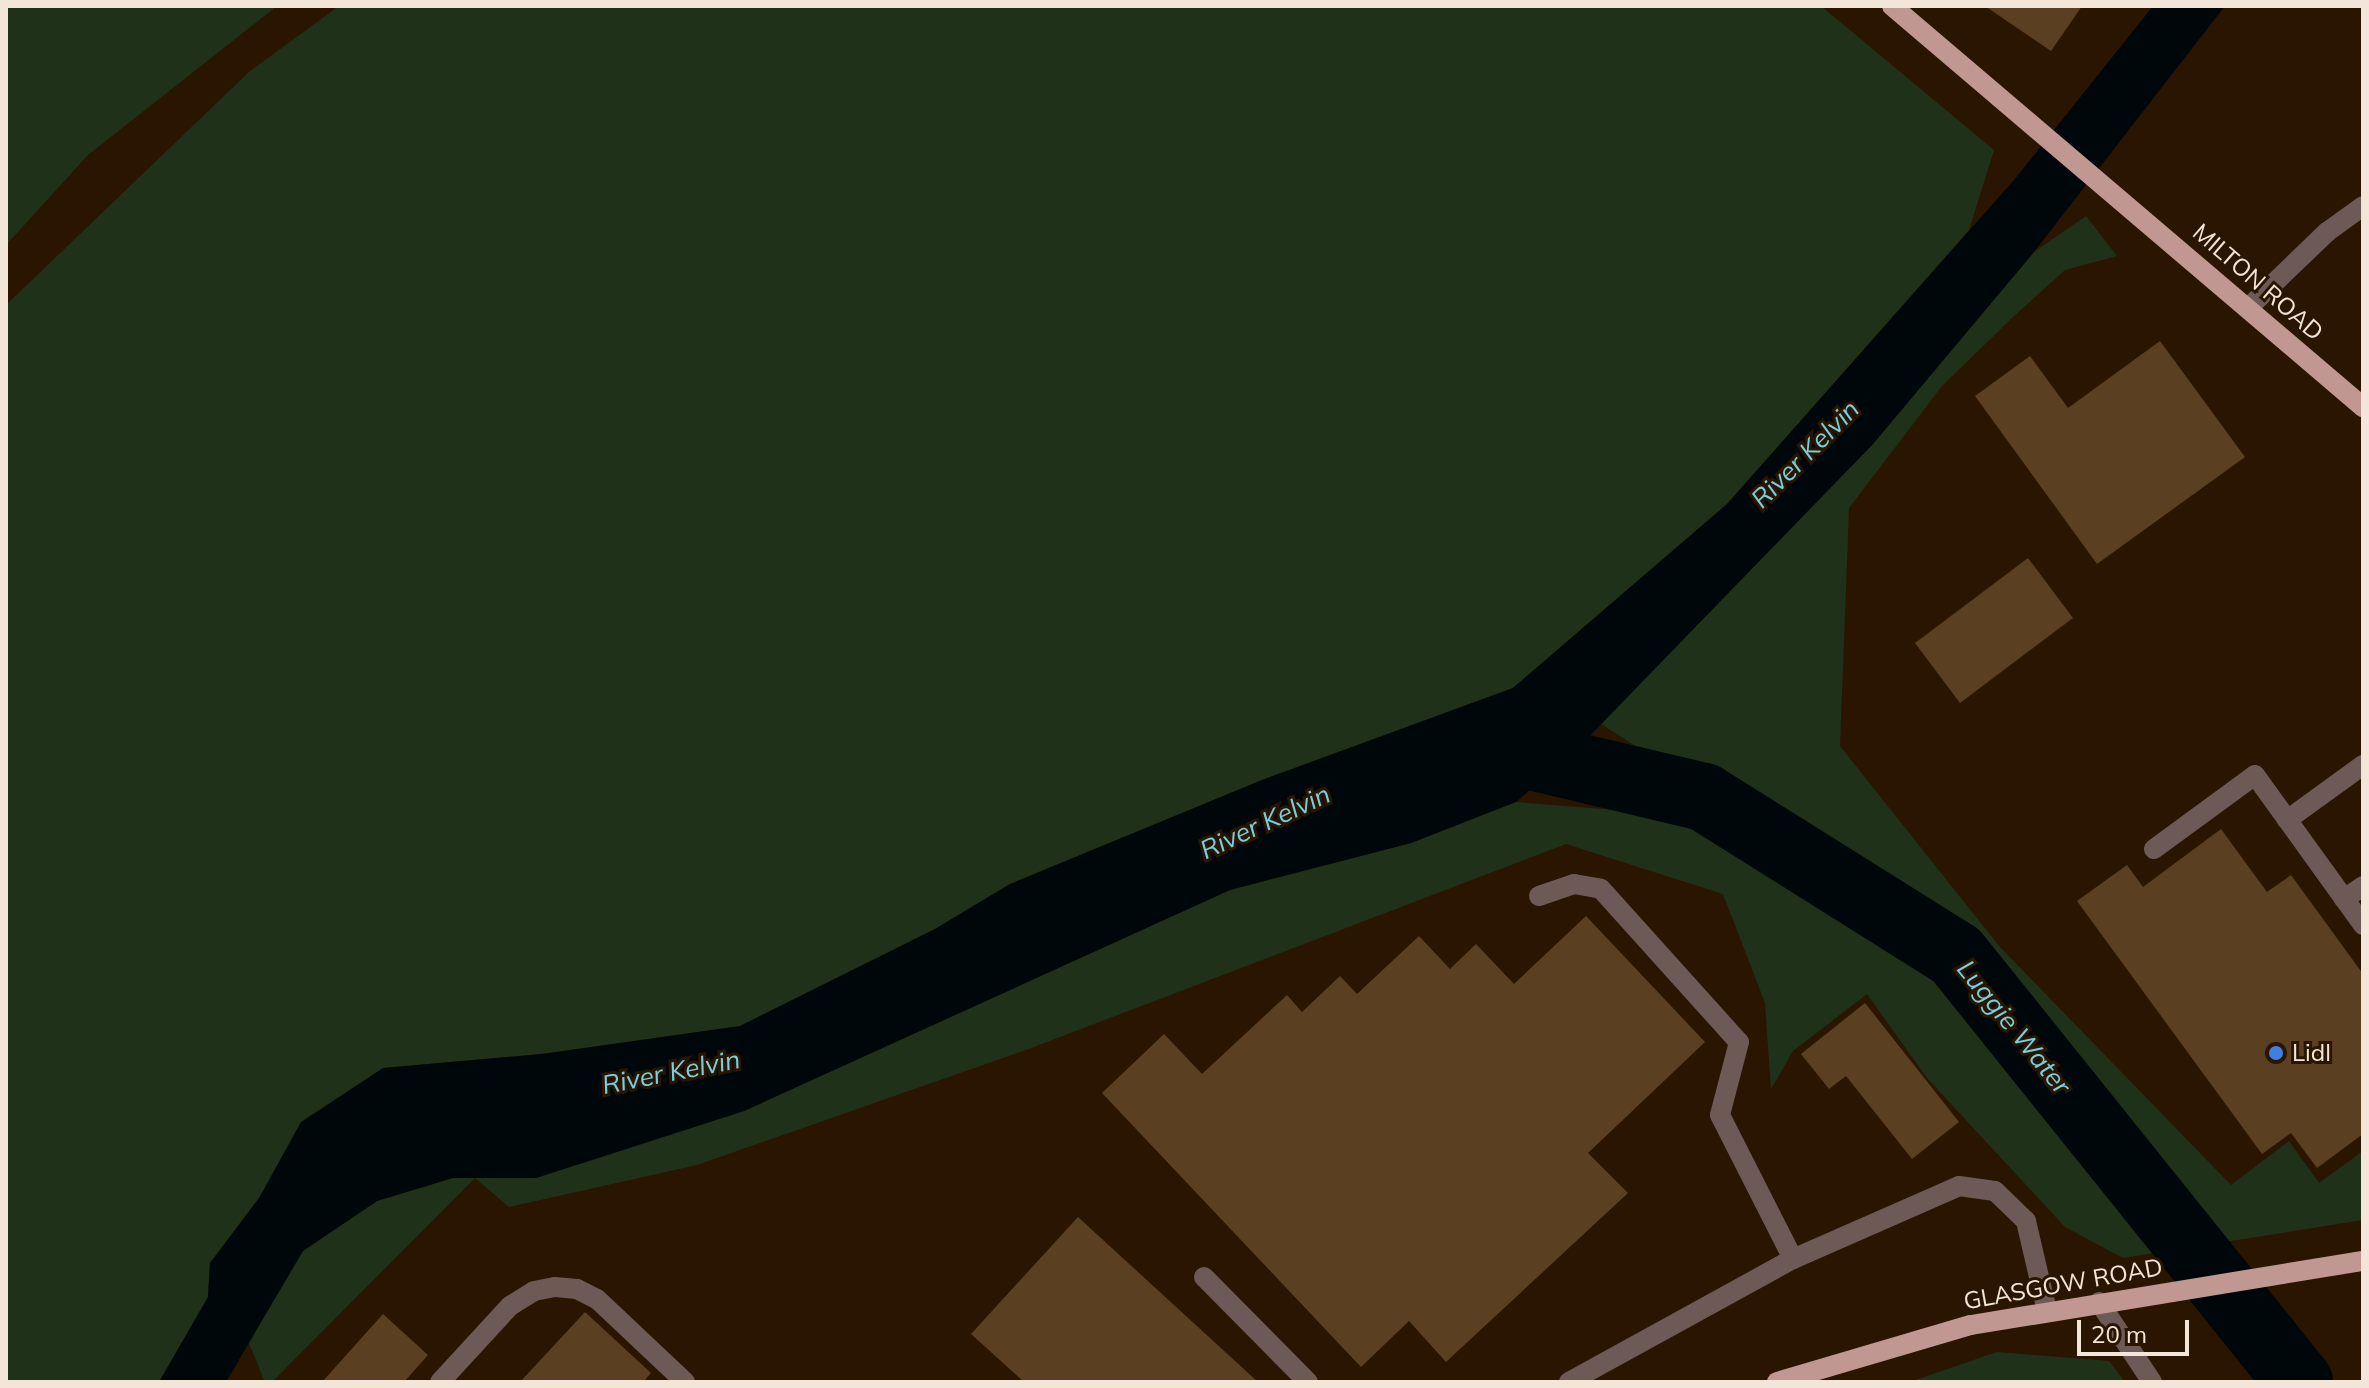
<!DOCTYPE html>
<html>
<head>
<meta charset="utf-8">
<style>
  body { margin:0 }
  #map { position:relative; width:2369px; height:1388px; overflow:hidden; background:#2a1600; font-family:Mulish,sans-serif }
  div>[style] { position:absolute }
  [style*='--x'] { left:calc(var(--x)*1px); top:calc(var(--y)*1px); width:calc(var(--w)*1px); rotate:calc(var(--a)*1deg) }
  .green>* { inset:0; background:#203119 }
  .water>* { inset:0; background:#00070b }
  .river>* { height:68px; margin:-34px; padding:0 34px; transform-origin:34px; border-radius:34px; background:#00070b }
  .building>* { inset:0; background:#5a3f21 }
  .minor>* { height:20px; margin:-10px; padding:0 10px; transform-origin:10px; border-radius:10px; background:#6d5956 }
  .major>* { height:20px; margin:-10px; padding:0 10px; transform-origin:10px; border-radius:10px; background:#c09891 }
  .dots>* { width:22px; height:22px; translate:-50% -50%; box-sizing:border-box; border:4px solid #2a1600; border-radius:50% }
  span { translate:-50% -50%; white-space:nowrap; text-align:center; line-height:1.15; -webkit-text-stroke:6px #2a1600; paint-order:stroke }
  .street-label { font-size:24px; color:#f3e5d7 }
  .poi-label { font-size:24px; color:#f3e5d7 }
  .left { translate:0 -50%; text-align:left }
  .water-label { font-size:26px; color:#77cfe2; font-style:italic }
  .frame { position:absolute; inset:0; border:8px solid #f3e5d7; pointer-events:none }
  .scale { position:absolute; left:2077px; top:1320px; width:112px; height:36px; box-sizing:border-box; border:4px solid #f3e5d7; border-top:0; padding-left:10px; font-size:24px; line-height:28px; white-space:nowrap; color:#f3e5d7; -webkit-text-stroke:6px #2a1600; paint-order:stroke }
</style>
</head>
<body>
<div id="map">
  <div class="green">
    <i style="clip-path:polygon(6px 6px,277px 6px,88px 155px,6px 245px)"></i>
    <i style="clip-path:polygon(339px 6px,1821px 6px,1994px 150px,1969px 230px,1727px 504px,1513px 688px,1262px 780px,1010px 884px,935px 929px,740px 1026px,542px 1054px,383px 1068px,259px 1198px,210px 1263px,208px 1297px,159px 1382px,6px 1382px,6px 305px,249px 72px)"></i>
    <i style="clip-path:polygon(2086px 216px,2117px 256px,2065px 270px,2013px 317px,1942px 386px,1849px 508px,1840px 746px,1999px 946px,2231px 1185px,2289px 1141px,2319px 1183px,2363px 1151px,2363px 1220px,2123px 1258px,2065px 1227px,1927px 1078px,1867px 994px,1793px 1051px,1771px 1089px,1765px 1003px,1723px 894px,1566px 844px,1026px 1050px,697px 1165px,509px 1207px,475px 1178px,272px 1382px,265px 1382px,248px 1341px,266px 1307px,303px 1251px,377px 1201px,453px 1178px,536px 1178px,744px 1111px,1230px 890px,1411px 843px,1516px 802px,1653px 813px,1758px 855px,1774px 810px,1640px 749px,1601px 724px,1873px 444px,2034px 252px)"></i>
    <i style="clip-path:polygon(1997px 1352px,2109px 1361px,2125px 1382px,1910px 1382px)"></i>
  </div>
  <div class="water">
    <i style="clip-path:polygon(2153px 6px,2225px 6px,2034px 252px,1873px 444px,1580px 746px,1516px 802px,1411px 843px,1230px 890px,744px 1111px,536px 1178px,453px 1178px,377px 1201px,303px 1251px,226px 1382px,159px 1382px,208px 1297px,210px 1263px,259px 1198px,301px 1122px,383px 1068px,542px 1054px,740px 1026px,935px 929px,1010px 884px,1262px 780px,1513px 688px,1727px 504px,2014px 180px)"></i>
  </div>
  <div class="river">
    <i style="--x:1501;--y:749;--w:209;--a:13.3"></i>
    <i style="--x:1704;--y:797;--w:297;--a:32.1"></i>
    <i style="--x:1956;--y:955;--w:548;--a:51.23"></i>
  </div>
  <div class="building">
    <i style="clip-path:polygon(1985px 6px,2082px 6px,2051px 51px)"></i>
    <i style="clip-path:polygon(2160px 341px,2245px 457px,2097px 564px,1975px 396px,2030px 356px,2068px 408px)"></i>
    <i style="clip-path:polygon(2028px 558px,2073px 618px,1960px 703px,1915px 643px)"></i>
    <i style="clip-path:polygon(2221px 829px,2267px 892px,2291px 875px,2363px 974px,2363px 1134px,2317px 1168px,2291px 1133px,2262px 1154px,2077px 901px,2127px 865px,2143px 887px)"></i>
    <i style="clip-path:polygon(1586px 916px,1705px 1042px,1588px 1153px,1628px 1193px,1446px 1362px,1409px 1321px,1361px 1367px,1102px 1093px,1164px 1034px,1202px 1074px,1287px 995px,1302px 1012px,1340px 976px,1357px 994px,1419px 936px,1450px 969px,1476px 944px,1514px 984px)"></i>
    <i style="clip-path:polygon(1865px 1003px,1959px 1122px,1912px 1159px,1846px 1076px,1829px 1089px,1801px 1054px)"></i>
    <i style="clip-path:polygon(1078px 1217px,1258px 1382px,1024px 1382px,971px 1334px)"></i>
    <i style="clip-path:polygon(585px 1312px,651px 1373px,643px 1382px,520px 1382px)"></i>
    <i style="clip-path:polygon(383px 1314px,428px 1355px,404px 1382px,322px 1382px)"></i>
  </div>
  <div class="minor">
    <i style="--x:2248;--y:308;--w:110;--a:-43.9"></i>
    <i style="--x:2327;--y:232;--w:44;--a:-35.8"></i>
    <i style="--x:2287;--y:820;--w:94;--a:-35.9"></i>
    <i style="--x:2154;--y:849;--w:125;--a:-36.2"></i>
    <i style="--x:2255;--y:775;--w:185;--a:54.2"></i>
    <i style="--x:1539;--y:896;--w:37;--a:-19"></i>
    <i style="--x:1574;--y:884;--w:27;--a:10"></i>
    <i style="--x:1601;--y:889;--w:206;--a:48"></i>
    <i style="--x:1739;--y:1042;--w:75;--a:104.6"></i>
    <i style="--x:1720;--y:1115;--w:161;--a:63.1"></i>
    <i style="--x:2344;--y:899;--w:23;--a:-34"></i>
    <i style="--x:1204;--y:1277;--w:148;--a:45.3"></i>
    <i style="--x:2099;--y:1302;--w:96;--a:56.5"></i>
    <i style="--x:440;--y:1382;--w:103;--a:-47.4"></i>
    <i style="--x:510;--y:1306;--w:28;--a:-32"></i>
    <i style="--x:534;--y:1291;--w:21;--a:-11"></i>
    <i style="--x:555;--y:1287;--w:22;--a:5"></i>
    <i style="--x:577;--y:1289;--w:22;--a:27"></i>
    <i style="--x:597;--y:1299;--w:121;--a:43.3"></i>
    <i style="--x:1569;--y:1382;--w:256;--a:-28.8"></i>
    <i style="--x:1793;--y:1259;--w:181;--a:-23.7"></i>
    <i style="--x:1959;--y:1186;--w:36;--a:8"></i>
    <i style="--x:1995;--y:1191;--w:43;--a:44.1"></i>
    <i style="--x:2026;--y:1221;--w:92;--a:76.9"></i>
  </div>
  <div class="major">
    <i style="--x:1892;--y:6;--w:619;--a:40.41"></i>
    <i style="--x:1777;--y:1382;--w:202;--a:-16.4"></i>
    <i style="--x:1971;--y:1325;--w:397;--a:-9.3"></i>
  </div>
  <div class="dots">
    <i style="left:2276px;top:1053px;background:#3f7fe0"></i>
  </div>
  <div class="street-label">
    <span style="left:2258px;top:282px;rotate:41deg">MILTON ROAD</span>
    <span style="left:2063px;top:1284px;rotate:-10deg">GLASGOW ROAD</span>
  </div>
  <div class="poi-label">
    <span class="left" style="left:2292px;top:1053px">Lidl</span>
  </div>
  <div class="water-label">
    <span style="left:1805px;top:454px;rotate:-45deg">River Kelvin</span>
    <span style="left:1265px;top:822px;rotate:-25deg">River Kelvin</span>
    <span style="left:2014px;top:1027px;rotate:51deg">Luggie Water</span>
    <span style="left:671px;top:1072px;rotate:-11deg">River Kelvin</span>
  </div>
  <div class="frame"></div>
  <div class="scale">20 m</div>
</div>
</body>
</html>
